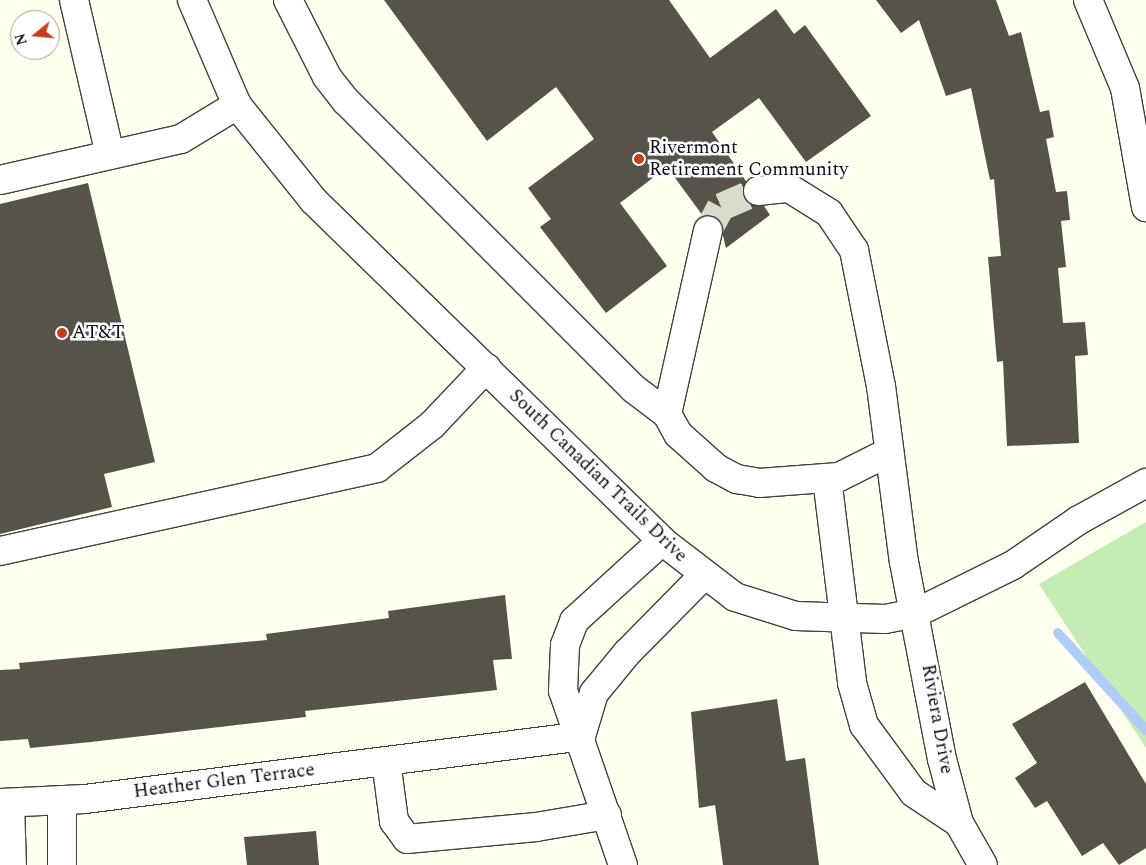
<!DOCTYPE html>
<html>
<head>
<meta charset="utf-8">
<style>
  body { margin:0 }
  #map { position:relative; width:1146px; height:865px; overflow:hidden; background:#feffef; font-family:Spectral,serif }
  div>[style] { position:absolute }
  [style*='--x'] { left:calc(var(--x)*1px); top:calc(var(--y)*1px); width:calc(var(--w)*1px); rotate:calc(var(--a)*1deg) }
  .green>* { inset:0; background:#c6ecb6 }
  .stream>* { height:10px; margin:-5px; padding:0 5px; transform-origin:5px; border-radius:5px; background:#b0cdf9 }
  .building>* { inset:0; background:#57524a }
  .minor-tunnel>* { height:28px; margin-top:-14px; transform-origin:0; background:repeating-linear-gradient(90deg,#dadbcd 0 28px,transparent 0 42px) }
  .roads { filter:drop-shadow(1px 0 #414141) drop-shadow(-1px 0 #414141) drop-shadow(0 1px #414141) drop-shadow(0 -1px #414141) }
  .minor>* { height:28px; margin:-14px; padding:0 14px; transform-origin:14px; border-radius:14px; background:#fff }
  .dots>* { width:14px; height:14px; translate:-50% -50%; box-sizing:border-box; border:2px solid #fff; border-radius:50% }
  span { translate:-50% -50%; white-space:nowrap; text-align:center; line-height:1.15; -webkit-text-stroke:5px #fff; paint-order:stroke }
  .poi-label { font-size:19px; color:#0e0e0e }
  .left { translate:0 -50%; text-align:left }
  .street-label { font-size:19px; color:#0e0e0e }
  .north { position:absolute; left:10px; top:10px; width:50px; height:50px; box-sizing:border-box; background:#fff; border:1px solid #9f9f9f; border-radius:50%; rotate:253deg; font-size:14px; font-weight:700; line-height:20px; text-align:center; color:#0e0e0e }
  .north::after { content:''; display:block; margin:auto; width:18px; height:22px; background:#c63c1e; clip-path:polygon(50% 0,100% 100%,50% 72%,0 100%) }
</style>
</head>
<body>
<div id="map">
  <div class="green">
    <i style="clip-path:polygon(1146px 522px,1146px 748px,1039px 584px)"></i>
  </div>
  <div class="stream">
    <i style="--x:1058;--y:633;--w:131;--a:47.8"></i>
  </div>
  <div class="building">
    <i style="clip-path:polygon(384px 0,669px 0,710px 58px,776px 9px,794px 34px,805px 25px,871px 116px,806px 162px,759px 98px,712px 132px,746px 181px,745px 200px,764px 206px,770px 215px,726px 248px,719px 220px,703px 216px,667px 167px,620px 203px,667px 266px,606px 313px,540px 227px,551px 219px,528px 188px,594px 139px,556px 87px,487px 141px)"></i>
    <i style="clip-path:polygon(876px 0,996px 0,1009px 36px,1021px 32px,1040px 112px,1049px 110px,1054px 137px,1046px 139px,1056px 192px,1067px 191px,1070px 220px,1061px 221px,1066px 267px,1058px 268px,1063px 323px,1085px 322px,1088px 355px,1075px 356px,1079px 443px,1007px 446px,1003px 361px,997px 362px,988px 257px,1001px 256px,994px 179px,990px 180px,971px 88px,946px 96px,919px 20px,901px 33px)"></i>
    <i style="clip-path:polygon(88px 183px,155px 462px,104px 474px,112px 507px,0 534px,0 204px)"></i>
    <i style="clip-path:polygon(505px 595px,512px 659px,493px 660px,497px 690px,305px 711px,306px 717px,91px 742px,30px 748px,28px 739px,0 741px,0 670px,20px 669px,19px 663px,267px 640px,266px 634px,389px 618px,388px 611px)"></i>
    <i style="clip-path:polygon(1085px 682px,1146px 784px,1146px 848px,1119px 865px,1103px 843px,1082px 856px,1047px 801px,1035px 808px,1015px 778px,1037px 763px,1012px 724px)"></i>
    <i style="clip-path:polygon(777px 699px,786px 761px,805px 758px,819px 865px,723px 865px,715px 805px,699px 808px,691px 712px)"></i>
    <i style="clip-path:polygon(316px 831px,319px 865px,247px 865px,244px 837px)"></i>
  </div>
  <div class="minor-tunnel">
    <i style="--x:708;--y:231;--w:27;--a:-62"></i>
    <i style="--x:721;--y:207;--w:40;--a:-23.4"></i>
  </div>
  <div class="roads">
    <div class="minor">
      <i style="--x:74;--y:0;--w:159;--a:76.9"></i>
      <i style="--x:192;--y:0;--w:114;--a:66.8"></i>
      <i style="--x:237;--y:105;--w:123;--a:51.3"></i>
      <i style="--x:314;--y:201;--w:487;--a:44.3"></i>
      <i style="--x:662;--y:541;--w:92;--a:37.5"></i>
      <i style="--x:735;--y:597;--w:64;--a:17.3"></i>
      <i style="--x:796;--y:616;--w:89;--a:1.9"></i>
      <i style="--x:885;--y:619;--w:32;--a:-11"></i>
      <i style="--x:916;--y:613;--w:108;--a:-26.3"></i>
      <i style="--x:1013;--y:565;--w:80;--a:-34.3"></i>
      <i style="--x:1079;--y:520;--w:77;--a:-28.9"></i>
      <i style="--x:288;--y:0;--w:86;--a:63.1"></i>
      <i style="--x:327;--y:77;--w:31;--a:52"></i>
      <i style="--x:346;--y:101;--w:407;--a:45"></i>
      <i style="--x:634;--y:389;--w:41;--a:37.1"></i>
      <i style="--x:667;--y:414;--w:23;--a:61"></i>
      <i style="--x:678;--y:434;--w:51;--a:41.8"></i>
      <i style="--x:716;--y:468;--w:24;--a:28"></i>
      <i style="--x:737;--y:479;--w:22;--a:10"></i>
      <i style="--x:759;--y:483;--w:80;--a:-4.3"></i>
      <i style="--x:839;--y:477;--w:56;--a:-26.6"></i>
      <i style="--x:1088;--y:0;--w:95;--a:67.2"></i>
      <i style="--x:1125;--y:88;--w:121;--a:80"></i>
      <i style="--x:0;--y:180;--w:186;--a:-12.8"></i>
      <i style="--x:181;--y:139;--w:66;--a:-31.3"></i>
      <i style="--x:758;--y:191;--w:31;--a:-6"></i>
      <i style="--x:789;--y:188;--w:47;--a:32"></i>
      <i style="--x:829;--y:213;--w:45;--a:56"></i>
      <i style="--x:854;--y:250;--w:139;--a:78.8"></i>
      <i style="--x:881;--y:386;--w:177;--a:82.6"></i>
      <i style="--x:904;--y:562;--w:201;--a:79.1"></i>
      <i style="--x:942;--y:759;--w:66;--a:75.1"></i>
      <i style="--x:959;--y:823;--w:48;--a:60.3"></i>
      <i style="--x:667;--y:414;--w:188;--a:-77.4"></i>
      <i style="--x:827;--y:478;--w:207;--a:83"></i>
      <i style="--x:852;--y:683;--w:44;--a:74.1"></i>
      <i style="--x:864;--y:725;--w:84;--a:53.7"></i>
      <i style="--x:914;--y:793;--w:54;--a:33.7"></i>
      <i style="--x:0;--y:551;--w:386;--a:-12.4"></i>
      <i style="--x:377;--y:468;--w:70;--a:-38"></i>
      <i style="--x:432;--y:425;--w:79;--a:-46.5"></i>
      <i style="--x:581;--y:736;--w:45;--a:-73.2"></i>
      <i style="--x:594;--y:693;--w:52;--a:-50.5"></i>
      <i style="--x:627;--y:653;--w:108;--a:-45.4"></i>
      <i style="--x:386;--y:761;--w:61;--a:82.4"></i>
      <i style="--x:394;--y:821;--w:22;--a:54"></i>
      <i style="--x:407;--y:839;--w:130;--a:-5.3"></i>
      <i style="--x:536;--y:827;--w:72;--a:-9.6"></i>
      <i style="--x:62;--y:800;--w:65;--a:90"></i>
      <i style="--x:0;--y:803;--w:85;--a:-2.7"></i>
      <i style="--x:85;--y:799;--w:500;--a:-7.2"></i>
      <i style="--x:10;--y:803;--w:62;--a:88.2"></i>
      <i style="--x:623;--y:865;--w:184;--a:-109"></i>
      <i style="--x:563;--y:691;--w:46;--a:-87.5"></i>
      <i style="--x:565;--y:645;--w:26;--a:-69"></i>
      <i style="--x:574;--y:621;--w:119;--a:-42.3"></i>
    </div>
  </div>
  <div class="dots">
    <i style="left:639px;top:159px;background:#c63c1e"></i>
    <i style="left:62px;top:333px;background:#c63c1e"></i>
  </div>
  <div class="poi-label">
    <span class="left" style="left:649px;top:159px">Rivermont<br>Retirement Community</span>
    <span class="left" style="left:72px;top:333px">AT&amp;T</span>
  </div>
  <div class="street-label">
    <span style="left:598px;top:476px;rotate:44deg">South Canadian Trails Drive</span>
    <span style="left:937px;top:719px;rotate:80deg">Riviera Drive</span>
    <span style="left:224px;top:781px;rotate:-7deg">Heather Glen Terrace</span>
  </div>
  <div class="north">N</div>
</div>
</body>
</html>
